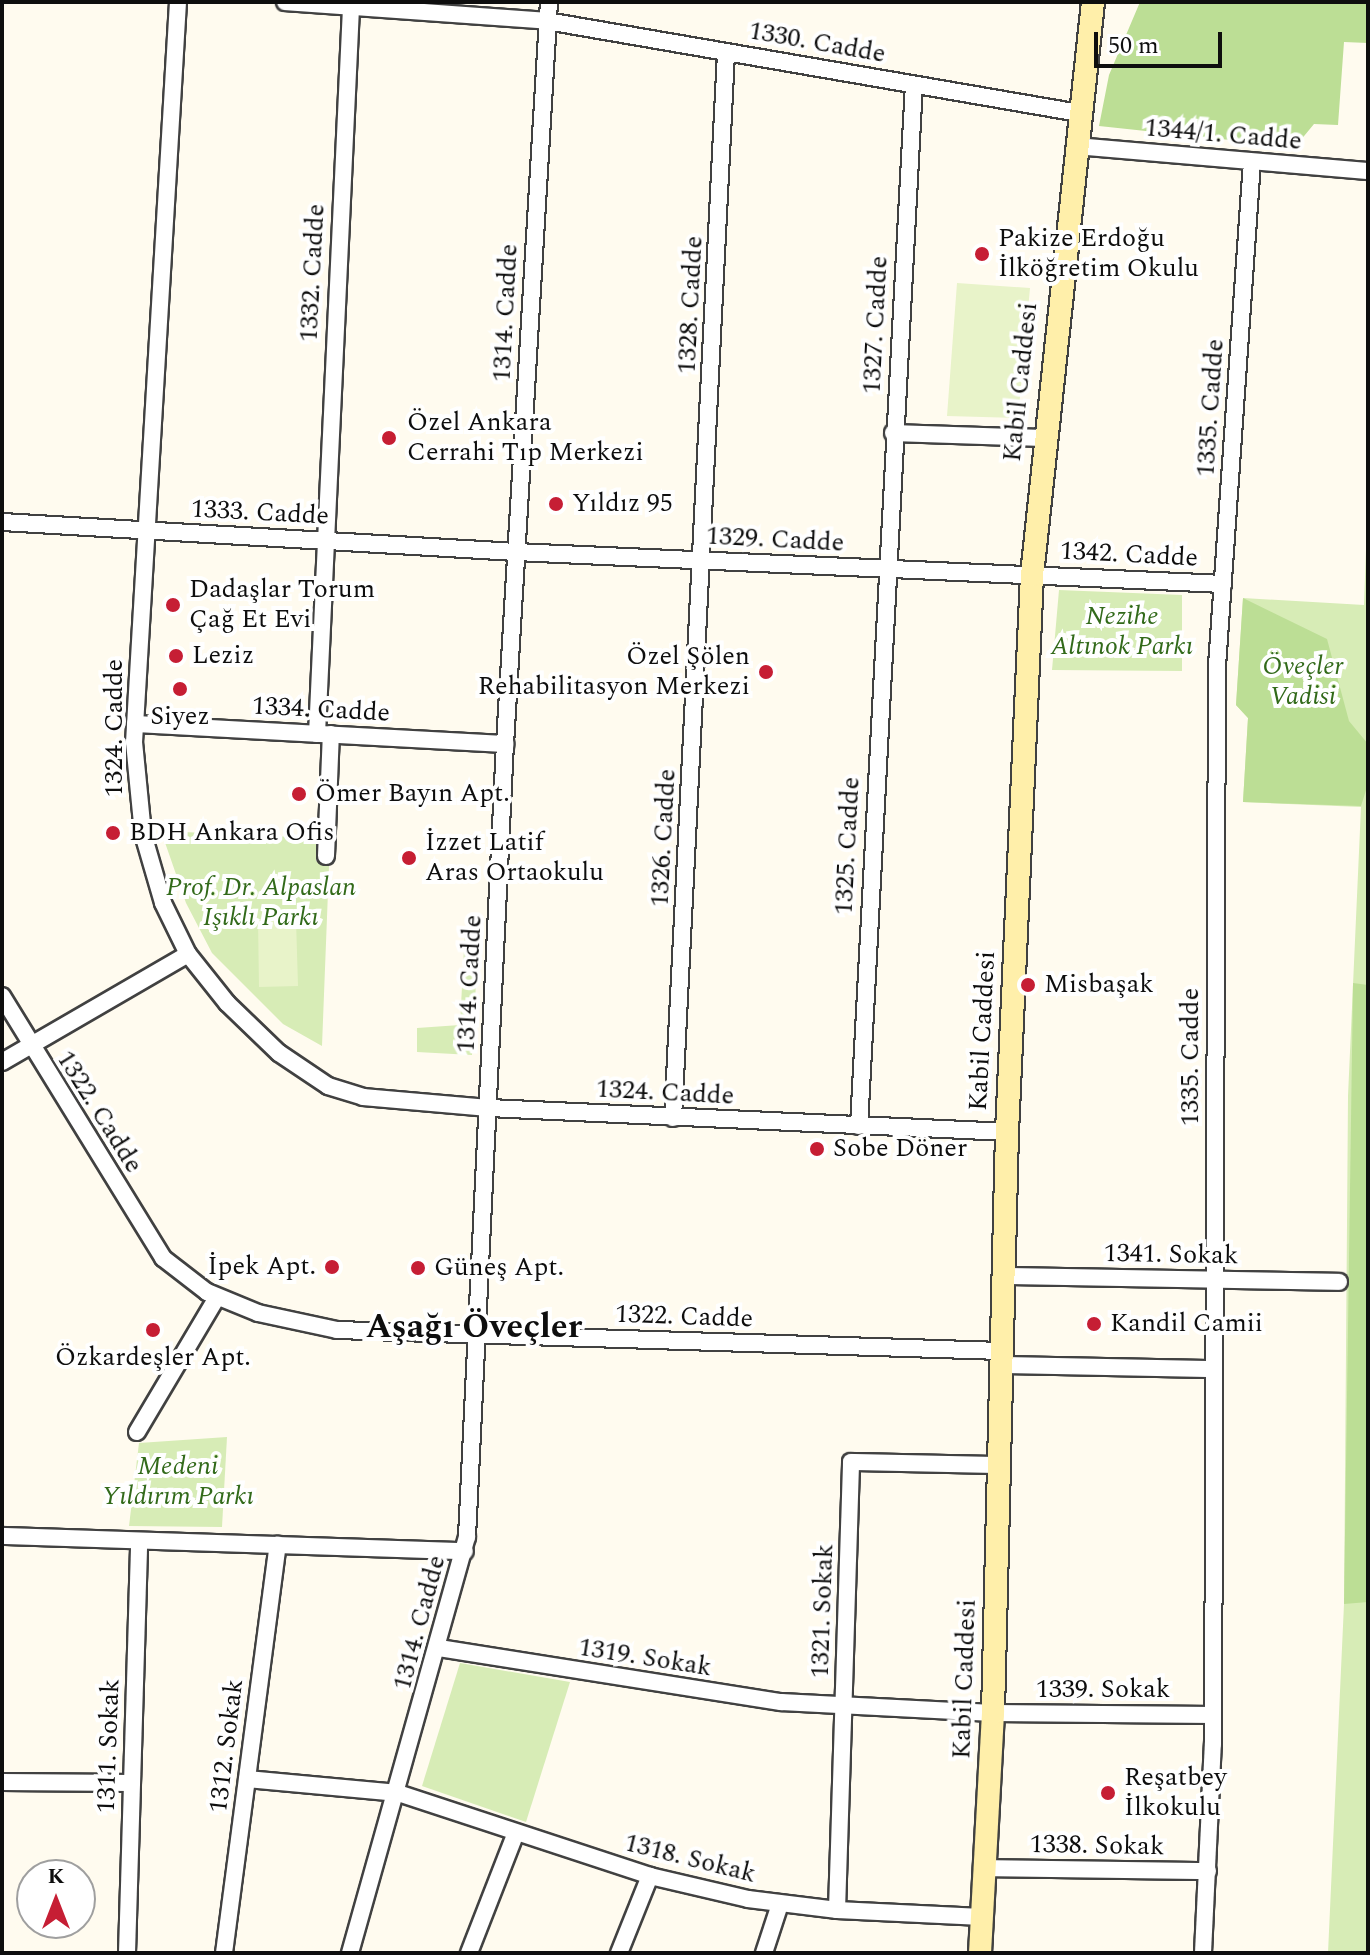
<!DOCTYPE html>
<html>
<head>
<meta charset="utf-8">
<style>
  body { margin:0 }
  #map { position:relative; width:1370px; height:1955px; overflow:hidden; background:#fffbef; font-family:Spectral,serif }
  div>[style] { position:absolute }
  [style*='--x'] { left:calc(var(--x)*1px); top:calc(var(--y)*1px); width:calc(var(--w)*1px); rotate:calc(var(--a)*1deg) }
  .green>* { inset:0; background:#d7ecb6 }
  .forest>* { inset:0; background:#bcde95 }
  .pitch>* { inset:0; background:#e8f3c9 }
  .roads { filter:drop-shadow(2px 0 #414141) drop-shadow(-2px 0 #414141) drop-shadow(0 2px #414141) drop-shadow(0 -2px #414141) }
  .street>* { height:16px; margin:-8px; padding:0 8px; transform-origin:8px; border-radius:8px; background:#fff }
  .secondary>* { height:22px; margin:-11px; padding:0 11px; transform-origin:11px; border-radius:11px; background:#ffefaa }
  .dots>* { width:22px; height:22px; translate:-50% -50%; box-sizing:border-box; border:4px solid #fff; border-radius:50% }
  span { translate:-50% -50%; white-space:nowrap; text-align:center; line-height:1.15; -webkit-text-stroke:8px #fff; paint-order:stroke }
  .street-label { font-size:26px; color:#0e0e0e }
  .poi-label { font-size:26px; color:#0e0e0e }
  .left { translate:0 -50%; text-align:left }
  .right { translate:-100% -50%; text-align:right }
  .park-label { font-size:26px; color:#326a1a; font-style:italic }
  .district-label { font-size:34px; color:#0e0e0e; font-weight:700 }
  .frame { position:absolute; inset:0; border:4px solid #0e0e0e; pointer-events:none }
  .north { position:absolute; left:16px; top:1859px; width:80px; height:80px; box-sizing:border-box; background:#fff; border:2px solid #9f9f9f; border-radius:50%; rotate:0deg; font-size:22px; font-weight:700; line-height:32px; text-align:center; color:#0e0e0e }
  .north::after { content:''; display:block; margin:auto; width:28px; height:36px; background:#c61e34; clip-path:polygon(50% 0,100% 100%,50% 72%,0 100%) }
  .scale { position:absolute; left:1094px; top:32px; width:128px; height:36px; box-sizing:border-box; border:4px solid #0e0e0e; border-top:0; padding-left:10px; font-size:24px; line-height:28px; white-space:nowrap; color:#0e0e0e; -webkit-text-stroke:6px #fff; paint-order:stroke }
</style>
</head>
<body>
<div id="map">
  <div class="green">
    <i style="clip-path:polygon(1368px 494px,1368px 1953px,1328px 1953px,1344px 1604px,1348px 1096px,1361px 807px,1243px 802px,1248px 718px,1236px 705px,1243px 598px,1364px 605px)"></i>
    <i style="clip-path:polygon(1059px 590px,1182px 595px,1182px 671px,1052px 670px)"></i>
    <i style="clip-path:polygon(161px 831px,316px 838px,316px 861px,329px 866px,322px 1046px,283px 1024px,212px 953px,186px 903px)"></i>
    <i style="clip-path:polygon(465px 928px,479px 929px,472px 1055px,417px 1052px,417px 1028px,460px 1025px)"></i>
    <i style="clip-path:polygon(227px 1437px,222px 1527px,129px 1526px,139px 1443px)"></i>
    <i style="clip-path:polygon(460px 1663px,570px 1682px,526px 1822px,422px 1786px)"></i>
  </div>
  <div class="forest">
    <i style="clip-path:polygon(1140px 2px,1368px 2px,1368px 43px,1344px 42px,1338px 125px,1314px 124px,1295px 147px,1099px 126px,1109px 75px)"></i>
    <i style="clip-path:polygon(1243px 598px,1327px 639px,1349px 721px,1368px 744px,1368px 784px,1361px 806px,1243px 802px,1248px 718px,1236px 705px)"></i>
    <i style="clip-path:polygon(1353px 983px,1368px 985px,1368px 1602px,1344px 1604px)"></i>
  </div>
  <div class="pitch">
    <i style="clip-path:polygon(957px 283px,1030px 288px,1018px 418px,947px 416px)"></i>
    <i style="clip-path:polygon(258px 919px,296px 920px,298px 986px,259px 987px)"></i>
  </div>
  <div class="roads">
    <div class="street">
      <i style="--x:178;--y:2;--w:741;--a:93.4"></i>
      <i style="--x:134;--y:742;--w:92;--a:84.4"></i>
      <i style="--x:143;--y:834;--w:72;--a:73.8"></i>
      <i style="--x:163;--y:903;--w:57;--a:63.9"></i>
      <i style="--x:188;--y:954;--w:63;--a:51.5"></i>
      <i style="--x:227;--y:1003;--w:72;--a:43.9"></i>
      <i style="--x:279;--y:1053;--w:59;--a:34"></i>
      <i style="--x:328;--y:1086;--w:37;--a:17"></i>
      <i style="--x:363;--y:1097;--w:126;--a:5"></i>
      <i style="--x:489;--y:1108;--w:519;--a:2.65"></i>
      <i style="--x:285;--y:2;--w:263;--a:4.1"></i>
      <i style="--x:547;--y:21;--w:540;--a:9.81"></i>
      <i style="--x:1075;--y:146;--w:294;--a:4.9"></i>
      <i style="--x:893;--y:433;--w:150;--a:1.9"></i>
      <i style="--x:2;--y:522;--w:515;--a:3.34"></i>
      <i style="--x:516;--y:552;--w:708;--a:2.59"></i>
      <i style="--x:135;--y:724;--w:371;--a:3.1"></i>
      <i style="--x:317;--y:734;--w:728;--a:-87.32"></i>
      <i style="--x:326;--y:856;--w:122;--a:-87.7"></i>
      <i style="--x:2;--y:996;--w:308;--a:58.4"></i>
      <i style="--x:163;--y:1258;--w:56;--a:37.7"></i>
      <i style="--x:207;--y:1292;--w:55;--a:22.4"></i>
      <i style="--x:258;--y:1313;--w:81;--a:12.1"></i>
      <i style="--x:337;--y:1330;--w:664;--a:1.81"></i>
      <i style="--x:2;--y:1062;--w:215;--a:-30.1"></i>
      <i style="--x:673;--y:1118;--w:1067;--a:-87.15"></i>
      <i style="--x:859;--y:1126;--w:1042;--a:-86.98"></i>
      <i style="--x:1003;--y:1276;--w:336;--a:1"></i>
      <i style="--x:1000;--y:1365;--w:212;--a:1.1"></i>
      <i style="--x:137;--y:1432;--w:157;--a:-59.3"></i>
      <i style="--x:2;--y:1536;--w:463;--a:1.9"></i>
      <i style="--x:439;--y:1648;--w:346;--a:9"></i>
      <i style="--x:781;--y:1702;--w:212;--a:3"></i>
      <i style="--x:993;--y:1713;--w:220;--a:0.5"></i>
      <i style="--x:247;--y:1779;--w:152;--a:5.3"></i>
      <i style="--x:398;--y:1793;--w:265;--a:18.2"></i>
      <i style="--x:650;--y:1876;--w:101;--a:13.2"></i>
      <i style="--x:748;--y:1899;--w:90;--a:7"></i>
      <i style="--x:837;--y:1910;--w:145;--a:2.8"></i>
      <i style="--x:2;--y:1782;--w:130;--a:0.4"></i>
      <i style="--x:986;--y:1868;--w:222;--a:0.8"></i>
      <i style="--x:837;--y:1910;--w:448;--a:-88.2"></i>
      <i style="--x:851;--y:1462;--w:148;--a:1.2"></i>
      <i style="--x:127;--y:1953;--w:412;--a:-88.3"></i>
      <i style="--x:224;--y:1953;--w:412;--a:-82.5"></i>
      <i style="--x:350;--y:1953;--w:432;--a:-74.3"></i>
      <i style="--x:467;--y:1537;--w:794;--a:-87.26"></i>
      <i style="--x:505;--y:744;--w:743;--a:-86.61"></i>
      <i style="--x:469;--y:1953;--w:127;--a:-68.7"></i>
      <i style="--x:619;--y:1953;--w:83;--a:-68.1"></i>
      <i style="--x:764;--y:1953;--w:52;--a:-71.9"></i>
      <i style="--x:1203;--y:1953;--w:209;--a:-87.3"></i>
      <i style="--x:1213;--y:1744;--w:1078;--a:-89.79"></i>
      <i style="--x:1217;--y:666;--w:505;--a:-86.03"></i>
    </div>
    <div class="secondary">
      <i style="--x:980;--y:1953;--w:240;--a:-86.9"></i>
      <i style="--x:993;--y:1713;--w:581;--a:-88.62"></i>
      <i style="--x:1007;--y:1132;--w:558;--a:-87.43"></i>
      <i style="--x:1032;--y:575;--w:576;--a:-83.92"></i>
    </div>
  </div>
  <div class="dots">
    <i style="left:982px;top:254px;background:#c61e34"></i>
    <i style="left:389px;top:438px;background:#c61e34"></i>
    <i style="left:556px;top:504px;background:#c61e34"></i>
    <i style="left:173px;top:605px;background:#c61e34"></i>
    <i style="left:176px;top:656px;background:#c61e34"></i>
    <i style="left:766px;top:672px;background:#c61e34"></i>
    <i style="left:180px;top:689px;background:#c61e34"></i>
    <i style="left:299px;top:794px;background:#c61e34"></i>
    <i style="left:113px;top:833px;background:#c61e34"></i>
    <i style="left:409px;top:858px;background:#c61e34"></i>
    <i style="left:1028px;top:985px;background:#c61e34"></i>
    <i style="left:817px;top:1149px;background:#c61e34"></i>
    <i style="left:332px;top:1267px;background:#c61e34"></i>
    <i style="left:418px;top:1268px;background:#c61e34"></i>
    <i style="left:1094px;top:1324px;background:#c61e34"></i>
    <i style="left:153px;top:1330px;background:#c61e34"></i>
    <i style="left:1108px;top:1793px;background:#c61e34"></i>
  </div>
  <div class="street-label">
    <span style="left:817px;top:43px;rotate:10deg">1330. Cadde</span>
    <span style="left:1223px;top:135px;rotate:5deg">1344/1. Cadde</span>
    <span style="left:313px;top:273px;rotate:-87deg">1332. Cadde</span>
    <span style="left:691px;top:305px;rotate:-87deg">1328. Cadde</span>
    <span style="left:506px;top:313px;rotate:-87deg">1314. Cadde</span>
    <span style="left:876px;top:325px;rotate:-87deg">1327. Cadde</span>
    <span style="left:1021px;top:382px;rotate:-84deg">Kabil Caddesi</span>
    <span style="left:1211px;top:408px;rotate:-86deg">1335. Cadde</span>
    <span style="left:260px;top:513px;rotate:3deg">1333. Cadde</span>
    <span style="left:775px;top:540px;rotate:3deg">1329. Cadde</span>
    <span style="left:1129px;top:555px;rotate:3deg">1342. Cadde</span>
    <span style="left:321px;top:710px;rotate:3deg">1334. Cadde</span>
    <span style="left:115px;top:728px;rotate:-90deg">1324. Cadde</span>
    <span style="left:664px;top:838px;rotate:-87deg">1326. Cadde</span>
    <span style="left:848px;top:846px;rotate:-87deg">1325. Cadde</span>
    <span style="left:470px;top:984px;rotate:-87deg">1314. Cadde</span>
    <span style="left:983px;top:1031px;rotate:-87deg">Kabil Caddesi</span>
    <span style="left:1191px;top:1057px;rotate:-90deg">1335. Cadde</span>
    <span style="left:665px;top:1093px;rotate:3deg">1324. Cadde</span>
    <span style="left:99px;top:1112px;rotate:58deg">1322. Cadde</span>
    <span style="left:1171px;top:1255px;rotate:1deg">1341. Sokak</span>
    <span style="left:684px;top:1317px;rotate:2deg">1322. Cadde</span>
    <span style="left:823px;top:1611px;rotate:-88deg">1321. Sokak</span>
    <span style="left:420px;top:1623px;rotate:-75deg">1314. Cadde</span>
    <span style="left:645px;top:1658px;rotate:9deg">1319. Sokak</span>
    <span style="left:965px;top:1679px;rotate:-88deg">Kabil Caddesi</span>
    <span style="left:1103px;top:1690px">1339. Sokak</span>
    <span style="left:109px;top:1746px;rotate:-88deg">1311. Sokak</span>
    <span style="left:227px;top:1746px;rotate:-83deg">1312. Sokak</span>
    <span style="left:1097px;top:1846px;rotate:1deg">1338. Sokak</span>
    <span style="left:690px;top:1859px;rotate:14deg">1318. Sokak</span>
  </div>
  <div class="poi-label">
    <span class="left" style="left:998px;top:254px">Pakize Erdoğu<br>İlköğretim Okulu</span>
    <span class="left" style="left:407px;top:438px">Özel Ankara<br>Cerrahi Tıp Merkezi</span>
    <span class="left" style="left:572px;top:504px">Yıldız 95</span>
    <span class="left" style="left:189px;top:605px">Dadaşlar Torum<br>Çağ Et Evi</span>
    <span class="left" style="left:192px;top:656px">Leziz</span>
    <span class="right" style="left:750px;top:672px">Özel Şölen<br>Rehabilitasyon Merkezi</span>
    <span style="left:180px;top:717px">Siyez</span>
    <span class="left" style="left:315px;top:794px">Ömer Bayın Apt.</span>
    <span class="left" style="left:129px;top:833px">BDH Ankara Ofis</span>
    <span class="left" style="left:425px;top:858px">İzzet Latif<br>Aras Ortaokulu</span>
    <span class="left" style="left:1044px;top:985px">Misbaşak</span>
    <span class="left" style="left:833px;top:1149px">Sobe Döner</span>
    <span class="right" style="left:316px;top:1267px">İpek Apt.</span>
    <span class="left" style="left:434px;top:1268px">Güneş Apt.</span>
    <span class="left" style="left:1110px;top:1324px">Kandil Camii</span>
    <span style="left:153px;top:1358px">Özkardeşler Apt.</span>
    <span class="left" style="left:1124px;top:1793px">Reşatbey<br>İlkokulu</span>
  </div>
  <div class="park-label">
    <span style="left:1122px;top:632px">Nezihe<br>Altınok Parkı</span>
    <span style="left:1303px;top:682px">Öveçler<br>Vadisi</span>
    <span style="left:261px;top:903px">Prof. Dr. Alpaslan<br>Işıklı Parkı</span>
    <span style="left:178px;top:1482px">Medeni<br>Yıldırım Parkı</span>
  </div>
  <div class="district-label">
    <span style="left:474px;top:1328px">Aşağı Öveçler</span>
  </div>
  <div class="frame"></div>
  <div class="north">K</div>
  <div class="scale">50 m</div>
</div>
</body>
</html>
